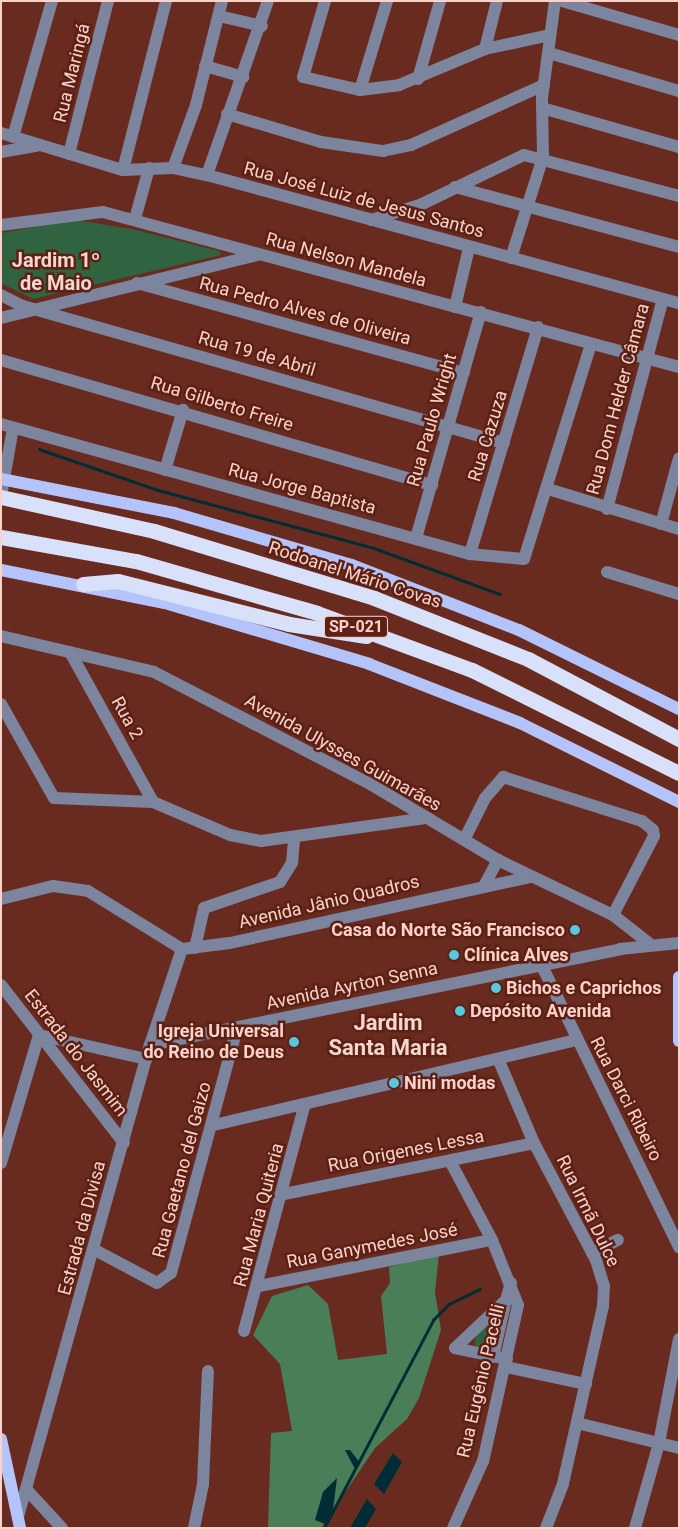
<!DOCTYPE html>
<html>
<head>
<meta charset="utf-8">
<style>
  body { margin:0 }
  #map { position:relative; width:680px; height:1529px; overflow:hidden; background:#692b20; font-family:Roboto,sans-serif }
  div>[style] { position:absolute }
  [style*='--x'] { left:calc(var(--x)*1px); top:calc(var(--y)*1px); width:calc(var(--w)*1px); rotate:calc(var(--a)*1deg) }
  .green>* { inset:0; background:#306340 }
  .forest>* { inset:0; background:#497e58 }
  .water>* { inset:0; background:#002d35 }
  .stream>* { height:2.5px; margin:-1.25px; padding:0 1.25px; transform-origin:1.25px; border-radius:1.25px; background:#002d35 }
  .minor>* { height:12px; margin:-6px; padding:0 6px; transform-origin:6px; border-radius:6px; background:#7c849e }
  .major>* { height:12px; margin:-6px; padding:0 6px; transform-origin:6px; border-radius:6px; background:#b4c4fa }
  .highway>* { height:15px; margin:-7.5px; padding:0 7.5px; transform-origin:7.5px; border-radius:7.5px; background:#d8e0fa }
  .dots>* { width:14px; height:14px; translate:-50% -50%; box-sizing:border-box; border:2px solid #5d2015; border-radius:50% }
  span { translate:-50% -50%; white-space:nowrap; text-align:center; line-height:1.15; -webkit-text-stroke:5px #5d2015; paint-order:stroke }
  .shield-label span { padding:1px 4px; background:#5d2015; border:1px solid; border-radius:4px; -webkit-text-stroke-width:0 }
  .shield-label { font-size:16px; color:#fad2ca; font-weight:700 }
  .street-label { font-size:18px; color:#fad2ca }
  .poi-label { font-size:18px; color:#fad2ca; font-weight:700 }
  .right { translate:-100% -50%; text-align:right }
  .left { translate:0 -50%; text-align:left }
  .quarter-label { font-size:20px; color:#f5d6cf; font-weight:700 }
  .district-label { font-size:22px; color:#f5d6cf; font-weight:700 }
  .frame { position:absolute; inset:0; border:2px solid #fad2ca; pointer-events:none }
</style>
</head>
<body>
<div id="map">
  <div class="green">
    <i style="clip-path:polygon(75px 220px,132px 229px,219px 251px,221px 255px,33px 299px,1px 283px,1px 233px)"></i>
    <i style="clip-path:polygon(494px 1317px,490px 1343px,482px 1348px,474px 1345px,477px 1333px)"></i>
  </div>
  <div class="forest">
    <i style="clip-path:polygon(439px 1254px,435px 1292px,441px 1330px,419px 1398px,407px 1419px,375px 1448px,321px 1528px,268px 1528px,271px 1433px,292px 1431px,280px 1364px,253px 1335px,272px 1296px,308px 1285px,328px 1304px,338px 1360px,387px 1354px,381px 1296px,390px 1283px,389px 1267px)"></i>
  </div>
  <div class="water">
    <i style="clip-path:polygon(345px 1450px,350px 1450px,360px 1463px,355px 1469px)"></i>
    <i style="clip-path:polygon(393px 1453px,402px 1462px,384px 1494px,374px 1484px)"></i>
    <i style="clip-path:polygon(337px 1478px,333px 1510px,325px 1524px,315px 1520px,323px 1492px)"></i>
    <i style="clip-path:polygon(367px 1499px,376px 1509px,365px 1528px,350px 1528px)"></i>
  </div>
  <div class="stream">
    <i style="--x:39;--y:449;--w:126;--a:19"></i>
    <i style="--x:158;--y:490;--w:224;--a:15"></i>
    <i style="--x:374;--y:548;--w:134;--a:20.1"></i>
    <i style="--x:324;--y:1528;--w:235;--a:-62.3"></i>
    <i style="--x:433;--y:1320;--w:23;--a:-45"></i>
    <i style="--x:449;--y:1304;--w:34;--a:-26"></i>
  </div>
  <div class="minor">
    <i style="--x:325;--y:1;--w:79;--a:106.1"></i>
    <i style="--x:303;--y:77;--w:58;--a:12.8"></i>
    <i style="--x:360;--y:90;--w:39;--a:-7"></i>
    <i style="--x:399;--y:85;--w:93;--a:-22.7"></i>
    <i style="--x:485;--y:49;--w:66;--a:-12.2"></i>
    <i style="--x:562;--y:1;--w:122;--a:16.2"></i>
    <i style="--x:219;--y:16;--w:44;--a:13.1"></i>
    <i style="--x:485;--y:49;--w:49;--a:-76"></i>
    <i style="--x:549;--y:53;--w:135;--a:16.3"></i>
    <i style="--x:205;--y:66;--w:40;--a:16"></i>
    <i style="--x:418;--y:79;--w:81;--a:-74.2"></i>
    <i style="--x:360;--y:90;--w:93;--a:-73.1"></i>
    <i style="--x:542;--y:108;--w:142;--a:15.9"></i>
    <i style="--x:227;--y:114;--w:98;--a:16.6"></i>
    <i style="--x:321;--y:142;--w:63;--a:8.3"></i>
    <i style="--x:383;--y:151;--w:29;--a:-12"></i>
    <i style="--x:411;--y:145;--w:146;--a:-24.3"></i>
    <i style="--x:1;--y:133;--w:127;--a:16.9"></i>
    <i style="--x:123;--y:170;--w:50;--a:-2.3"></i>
    <i style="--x:173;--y:168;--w:35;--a:12"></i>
    <i style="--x:207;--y:175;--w:489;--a:15.2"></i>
    <i style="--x:13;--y:137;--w:141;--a:-74"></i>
    <i style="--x:1;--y:152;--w:36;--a:-10"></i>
    <i style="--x:69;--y:154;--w:158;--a:-75.7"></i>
    <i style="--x:173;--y:168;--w:67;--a:-69.9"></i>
    <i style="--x:196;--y:105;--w:107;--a:-76"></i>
    <i style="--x:123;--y:170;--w:174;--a:-75.7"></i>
    <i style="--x:207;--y:175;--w:184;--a:-70.7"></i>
    <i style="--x:455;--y:187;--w:232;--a:15"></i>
    <i style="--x:135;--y:219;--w:53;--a:-74.6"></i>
    <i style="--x:371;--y:220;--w:51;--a:-17"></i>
    <i style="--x:420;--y:205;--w:115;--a:-25.7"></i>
    <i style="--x:524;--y:155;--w:160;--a:14.8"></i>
    <i style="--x:1;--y:225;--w:103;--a:-7.3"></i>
    <i style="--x:103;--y:212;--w:596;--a:15.06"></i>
    <i style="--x:511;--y:258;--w:106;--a:-72.4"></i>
    <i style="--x:543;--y:157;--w:59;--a:-91"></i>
    <i style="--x:542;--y:98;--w:98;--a:-82.4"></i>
    <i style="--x:137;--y:283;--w:339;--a:15.4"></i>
    <i style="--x:1;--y:295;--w:25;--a:27"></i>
    <i style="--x:23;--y:306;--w:500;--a:15.9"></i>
    <i style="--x:455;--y:307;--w:61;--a:-76.7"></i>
    <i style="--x:1;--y:318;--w:265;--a:-13.8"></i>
    <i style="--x:1;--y:360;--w:449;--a:16.2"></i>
    <i style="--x:1;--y:424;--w:487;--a:15.5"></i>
    <i style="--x:470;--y:554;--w:54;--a:5.3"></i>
    <i style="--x:524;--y:559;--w:225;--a:-72.7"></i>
    <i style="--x:165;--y:470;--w:63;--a:-73.3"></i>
    <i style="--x:548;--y:489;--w:137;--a:17"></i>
    <i style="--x:1;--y:496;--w:69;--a:-80"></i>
    <i style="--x:607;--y:509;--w:217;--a:-75.1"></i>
    <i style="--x:661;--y:524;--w:68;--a:-74.7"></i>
    <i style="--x:416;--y:538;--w:235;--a:-74"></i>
    <i style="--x:470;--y:554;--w:237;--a:-73.3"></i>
    <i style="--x:607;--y:572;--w:75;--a:17"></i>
    <i style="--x:1;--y:636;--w:157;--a:13.2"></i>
    <i style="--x:154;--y:672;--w:246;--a:27.4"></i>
    <i style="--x:372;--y:785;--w:147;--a:30.8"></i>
    <i style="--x:498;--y:860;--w:127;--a:25.6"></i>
    <i style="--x:613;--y:915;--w:47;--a:38.1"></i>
    <i style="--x:70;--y:652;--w:171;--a:61"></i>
    <i style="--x:1;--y:704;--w:108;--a:60.6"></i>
    <i style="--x:54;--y:798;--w:99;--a:2.3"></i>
    <i style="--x:153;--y:802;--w:84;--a:23.2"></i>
    <i style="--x:230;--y:835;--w:32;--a:11"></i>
    <i style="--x:261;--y:841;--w:168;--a:-7.9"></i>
    <i style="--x:464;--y:840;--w:47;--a:-63.4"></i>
    <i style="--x:485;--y:798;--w:28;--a:-49"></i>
    <i style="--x:503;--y:777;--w:146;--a:17.6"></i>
    <i style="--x:642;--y:821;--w:14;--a:39"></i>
    <i style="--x:653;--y:830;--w:6;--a:81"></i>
    <i style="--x:654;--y:836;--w:89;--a:117.4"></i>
    <i style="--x:484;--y:886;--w:30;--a:-62"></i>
    <i style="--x:1;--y:899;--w:54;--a:-14"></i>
    <i style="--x:53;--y:886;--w:35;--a:8"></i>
    <i style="--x:88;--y:891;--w:110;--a:31.7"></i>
    <i style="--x:195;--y:948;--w:41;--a:-77.3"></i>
    <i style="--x:204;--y:908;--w:80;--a:-18.9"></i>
    <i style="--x:280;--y:882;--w:22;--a:-58"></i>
    <i style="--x:292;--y:863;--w:24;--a:-85"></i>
    <i style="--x:182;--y:949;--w:48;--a:-7.1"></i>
    <i style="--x:230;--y:943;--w:307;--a:-12.4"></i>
    <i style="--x:542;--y:966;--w:313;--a:64"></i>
    <i style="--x:1;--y:985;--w:200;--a:52.1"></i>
    <i style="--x:150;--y:1045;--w:480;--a:-11.5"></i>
    <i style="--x:620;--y:949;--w:59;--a:-5.8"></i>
    <i style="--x:499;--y:1061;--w:89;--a:66.9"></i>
    <i style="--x:534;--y:1143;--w:132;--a:62.1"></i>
    <i style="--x:596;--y:1260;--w:27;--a:73"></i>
    <i style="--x:604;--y:1286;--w:20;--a:93"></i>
    <i style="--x:603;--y:1306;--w:182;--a:102.7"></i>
    <i style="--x:563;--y:1484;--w:47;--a:111.1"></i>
    <i style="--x:214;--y:1125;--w:373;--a:-13.2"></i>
    <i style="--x:450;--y:1161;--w:89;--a:62"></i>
    <i style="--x:492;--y:1240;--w:70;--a:68.2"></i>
    <i style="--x:518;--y:1305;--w:160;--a:102.6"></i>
    <i style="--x:483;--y:1461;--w:73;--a:114.1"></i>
    <i style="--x:1;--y:1163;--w:134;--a:-73.5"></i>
    <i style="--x:39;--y:1035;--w:110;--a:12.6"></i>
    <i style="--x:284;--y:1194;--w:255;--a:-11.5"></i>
    <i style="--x:95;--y:1250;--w:70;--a:28"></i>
    <i style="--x:157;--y:1283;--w:17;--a:-36"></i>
    <i style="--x:171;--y:1273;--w:253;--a:-74.9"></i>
    <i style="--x:592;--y:1253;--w:29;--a:-27"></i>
    <i style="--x:259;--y:1286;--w:237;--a:-11.2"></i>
    <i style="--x:244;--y:1331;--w:232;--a:-75"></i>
    <i style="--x:493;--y:1357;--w:58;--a:-77.2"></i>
    <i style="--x:507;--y:1359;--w:53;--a:-168.1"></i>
    <i style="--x:455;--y:1348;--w:70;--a:-43.3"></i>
    <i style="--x:506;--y:1300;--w:18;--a:-74"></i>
    <i style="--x:506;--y:1367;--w:82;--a:12"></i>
    <i style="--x:577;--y:1423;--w:105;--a:13.8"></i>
    <i style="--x:27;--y:1490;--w:52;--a:47.4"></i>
    <i style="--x:18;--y:1517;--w:490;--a:-74.4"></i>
    <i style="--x:150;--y:1045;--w:101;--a:-71.6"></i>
    <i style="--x:194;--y:1528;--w:45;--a:-78.4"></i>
    <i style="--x:203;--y:1484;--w:113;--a:-87.5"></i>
    <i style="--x:635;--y:1528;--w:88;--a:-74.2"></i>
    <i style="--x:659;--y:1443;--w:106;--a:-79.1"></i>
  </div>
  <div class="major">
    <i style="--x:1;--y:479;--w:176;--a:11.1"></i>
    <i style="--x:174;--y:513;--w:185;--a:16.3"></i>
    <i style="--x:352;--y:565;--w:179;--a:21.3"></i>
    <i style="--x:519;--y:630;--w:178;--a:26.3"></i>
    <i style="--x:1;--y:570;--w:167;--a:11.4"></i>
    <i style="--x:165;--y:603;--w:213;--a:16.6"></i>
    <i style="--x:369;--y:664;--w:162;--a:21.3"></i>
    <i style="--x:520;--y:723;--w:178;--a:26.4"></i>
    <i style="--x:679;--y:977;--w:64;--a:90"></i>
    <i style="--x:1;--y:1439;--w:91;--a:77.9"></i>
  </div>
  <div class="highway">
    <i style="--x:1;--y:497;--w:157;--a:12.5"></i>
    <i style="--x:154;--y:531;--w:230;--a:16.9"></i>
    <i style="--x:374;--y:598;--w:166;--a:21.6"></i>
    <i style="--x:528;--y:659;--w:171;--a:27.9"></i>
    <i style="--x:1;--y:537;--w:137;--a:10.1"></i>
    <i style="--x:136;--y:561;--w:188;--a:16"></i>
    <i style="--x:317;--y:613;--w:165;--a:20.2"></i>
    <i style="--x:472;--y:670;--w:231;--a:26.5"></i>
    <i style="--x:83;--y:584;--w:35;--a:-5"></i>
    <i style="--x:118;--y:581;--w:176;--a:14.1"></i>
    <i style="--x:289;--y:624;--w:78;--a:8.9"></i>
  </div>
  <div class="dots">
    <i style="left:575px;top:930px;background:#55cadf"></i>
    <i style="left:454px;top:955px;background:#55cadf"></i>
    <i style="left:496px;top:988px;background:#55cadf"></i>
    <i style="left:460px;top:1011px;background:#55cadf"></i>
    <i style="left:294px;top:1042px;background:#55cadf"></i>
    <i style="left:394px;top:1083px;background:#55cadf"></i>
  </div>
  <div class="shield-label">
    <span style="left:356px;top:627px">SP-021</span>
  </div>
  <div class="street-label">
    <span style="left:72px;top:73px;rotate:-76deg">Rua Maringá</span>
    <span style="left:364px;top:200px;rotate:15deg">Rua José Luiz de Jesus Santos</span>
    <span style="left:346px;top:260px;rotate:15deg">Rua Nelson Mandela</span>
    <span style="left:305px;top:311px;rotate:15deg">Rua Pedro Alves de Oliveira</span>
    <span style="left:257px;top:354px;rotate:16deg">Rua 19 de Abril</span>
    <span style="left:618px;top:399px;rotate:-75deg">Rua Dom Helder Câmara</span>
    <span style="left:222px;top:404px;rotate:17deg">Rua Gilberto Freire</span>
    <span style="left:432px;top:420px;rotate:-74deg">Rua Paulo Wright</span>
    <span style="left:488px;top:436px;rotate:-73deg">Rua Cazuza</span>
    <span style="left:302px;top:489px;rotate:15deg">Rua Jorge Baptista</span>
    <span style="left:355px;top:575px;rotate:18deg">Rodoanel Mário Covas</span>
    <span style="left:127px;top:718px;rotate:61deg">Rua 2</span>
    <span style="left:343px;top:753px;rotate:29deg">Avenida Ulysses Guimarães</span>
    <span style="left:329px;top:902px;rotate:-13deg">Avenida Jânio Quadros</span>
    <span style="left:352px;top:986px;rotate:-12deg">Avenida Ayrton Senna</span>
    <span style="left:76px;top:1053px;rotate:52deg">Estrada do Jasmim</span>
    <span style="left:626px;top:1099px;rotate:63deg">Rua Darci Ribeiro</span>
    <span style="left:406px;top:1151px;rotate:-11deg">Rua Origenes Lessa</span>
    <span style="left:182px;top:1170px;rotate:-75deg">Rua Gaetano del Gaizo</span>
    <span style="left:588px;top:1211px;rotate:64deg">Rua Irmã Dulce</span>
    <span style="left:259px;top:1215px;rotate:-75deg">Rua Maria Quiteria</span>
    <span style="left:82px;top:1228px;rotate:-75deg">Estrada da Divisa</span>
    <span style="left:372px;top:1246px;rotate:-11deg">Rua Ganymedes José</span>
    <span style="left:481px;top:1381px;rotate:-77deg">Rua Eugênio Pacelli</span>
  </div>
  <div class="poi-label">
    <span class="right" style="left:565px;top:930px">Casa do Norte São Francisco</span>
    <span class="left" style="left:464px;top:955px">Clínica Alves</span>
    <span class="left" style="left:506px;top:988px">Bichos e Caprichos</span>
    <span class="left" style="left:470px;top:1011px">Depósito Avenida</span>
    <span class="right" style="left:284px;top:1042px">Igreja Universal<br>do Reino de Deus</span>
    <span class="left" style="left:404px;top:1083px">Nini modas</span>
  </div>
  <div class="quarter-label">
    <span style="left:56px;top:272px">Jardim 1º<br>de Maio</span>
  </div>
  <div class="district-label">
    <span style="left:388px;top:1035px">Jardim<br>Santa Maria</span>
  </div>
  <div class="frame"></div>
</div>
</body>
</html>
